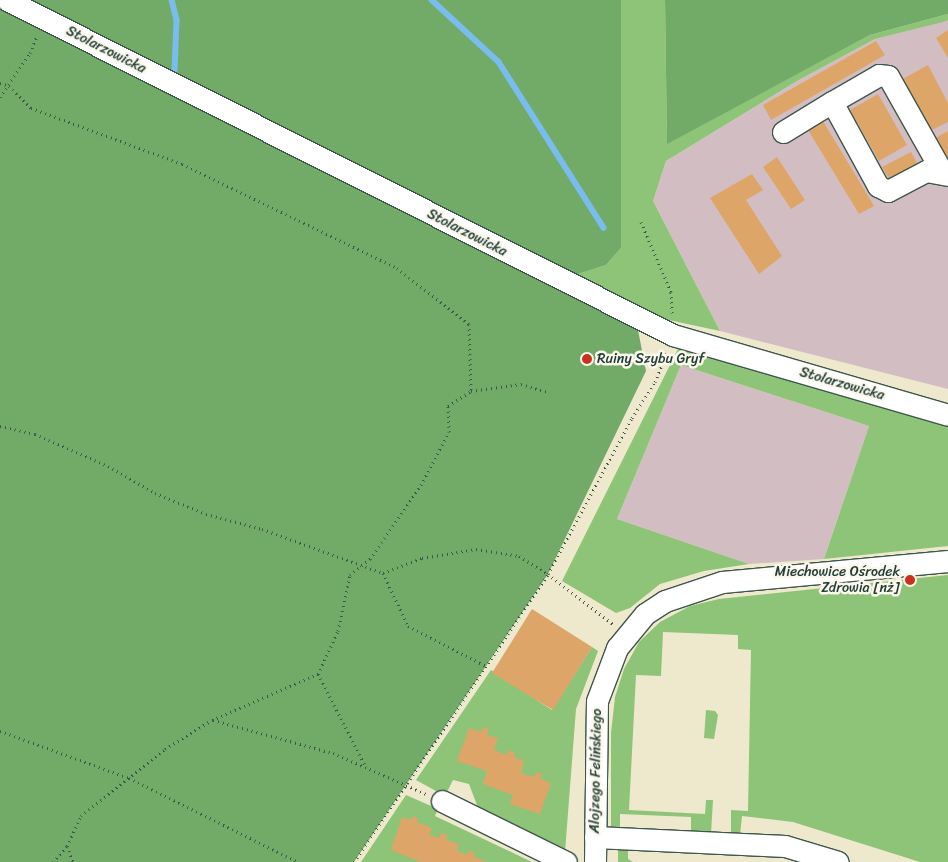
<!DOCTYPE html>
<html>
<head>
<meta charset="utf-8">
<style>
  body { margin:0 }
  #map { position:relative; width:948px; height:862px; overflow:hidden; background:#eee8cd; font-family:Sriracha,sans-serif }
  div>[style] { position:absolute }
  [style*='--x'] { left:calc(var(--x)*1px); top:calc(var(--y)*1px); width:calc(var(--w)*1px); rotate:calc(var(--a)*1deg) }
  .industrial>* { inset:0; background:#d2bec2 }
  .green>* { inset:0; background:#8ec477 }
  .forest>* { inset:0; background:#72aa68 }
  .stream>* { height:5.5px; margin:-2.75px; padding:0 2.75px; transform-origin:2.75px; border-radius:2.75px; background:#79bdef }
  .building>* { inset:0; background:#dea569 }
  .path>* { height:3px; margin-top:-1.5px; transform-origin:0; background:repeating-linear-gradient(90deg,#3e574b 0 1px,transparent 0 5px) }
  .roads { filter:drop-shadow(1px 0 #3e574b) drop-shadow(-1px 0 #3e574b) drop-shadow(0 1px #3e574b) drop-shadow(0 -1px #3e574b) }
  .minor>* { height:21px; margin:-10.5px; padding:0 10.5px; transform-origin:10.5px; border-radius:10.5px; background:#fff }
  .dots>* { width:14px; height:14px; translate:-50% -50%; box-sizing:border-box; border:2px solid #fbf7ec; border-radius:50% }
  span { translate:-50% -50%; white-space:nowrap; text-align:center; line-height:1.15; -webkit-text-stroke:5px #fbf7ec; paint-order:stroke }
  .street-label { font-size:14px; color:#1f3d34 }
  .poi-label { font-size:14px; color:#1f3d34 }
  .left { translate:0 -50%; text-align:left }
  .right { translate:-100% -50%; text-align:right }
</style>
</head>
<body>
<div id="map">
  <div class="industrial">
    <i style="clip-path:polygon(948px 20px,948px 389px,720px 331px,653px 201px,666px 161px,797px 81px,875px 39px)"></i>
    <i style="clip-path:polygon(681px 365px,869px 426px,824px 559px,749px 564px,617px 519px)"></i>
  </div>
  <div class="green">
    <i style="clip-path:polygon(621px 0,665px 0,667px 143px,870px 35px,948px 14px,948px 20px,943px 22px,875px 39px,797px 81px,666px 161px,653px 201px,720px 331px,664px 319px,575px 275px,606px 265px,621px 248px)"></i>
    <i style="clip-path:polygon(679px 347px,948px 425px,948px 546px,824px 559px,869px 426px,681px 365px,617px 519px,749px 564px,704px 571px,660px 584px,630px 608px,616px 613px,562px 581px)"></i>
    <i style="clip-path:polygon(948px 575px,948px 862px,920px 862px,793px 822px,742px 816px,740px 835px,731px 835px,731px 810px,748px 811px,751px 650px,738px 649px,738px 635px,663px 632px,661px 676px,636px 675px,629px 810px,705px 814px,706px 800px,713px 800px,711px 834px,691px 833px,691px 817px,620px 814px,620px 830px,611px 830px,611px 733px,615px 697px,624px 669px,639px 642px,660px 622px,690px 606px,719px 599px)"></i>
    <i style="clip-path:polygon(592px 647px,598px 651px,576px 709px,565px 852px,480px 813px,469px 784px,453px 780px,445px 796px,416px 780px,491px 670px,552px 710px)"></i>
    <i style="clip-path:polygon(706px 710px,715px 711px,718px 715px,714px 739px,704px 738px)"></i>
    <i style="clip-path:polygon(406px 795px,438px 809px,435px 816px,532px 862px,361px 862px)"></i>
    <i style="clip-path:polygon(618px 845px,628px 846px,628px 859px,633px 862px,618px 862px)"></i>
  </div>
  <div class="forest">
    <i style="clip-path:polygon(0 0,621px 0,621px 248px,606px 265px,575px 275px,568px 287px,638px 330px,646px 371px,548px 574px,354px 862px,0 862px)"></i>
    <i style="clip-path:polygon(665px 0,948px 0,948px 14px,870px 35px,667px 144px)"></i>
  </div>
  <div class="stream">
    <i style="--x:172;--y:0;--w:21;--a:76"></i>
    <i style="--x:177;--y:20;--w:53;--a:92.2"></i>
    <i style="--x:432;--y:0;--w:91;--a:42.8"></i>
    <i style="--x:499;--y:62;--w:196;--a:57.7"></i>
  </div>
  <div class="building">
    <i style="clip-path:polygon(948px 30px,948px 58px,936px 38px)"></i>
    <i style="clip-path:polygon(876px 41px,885px 55px,771px 120px,763px 105px)"></i>
    <i style="clip-path:polygon(928px 65px,948px 103px,948px 122px,928px 132px,901px 80px)"></i>
    <i style="clip-path:polygon(878px 94px,907px 145px,879px 161px,850px 110px)"></i>
    <i style="clip-path:polygon(823px 121px,874px 206px,859px 214px,808px 130px)"></i>
    <i style="clip-path:polygon(948px 131px,948px 167px,933px 139px)"></i>
    <i style="clip-path:polygon(911px 152px,919px 167px,891px 182px,882px 167px)"></i>
    <i style="clip-path:polygon(777px 157px,805px 200px,791px 209px,763px 167px)"></i>
    <i style="clip-path:polygon(752px 174px,763px 190px,746px 200px,782px 256px,759px 274px,710px 198px)"></i>
    <i style="clip-path:polygon(532px 609px,592px 647px,553px 710px,492px 673px)"></i>
    <i style="clip-path:polygon(483px 727px,489px 729px,487px 735px,498px 738px,494px 750px,507px 755px,508px 750px,515px 753px,514px 757px,524px 761px,521px 773px,534px 777px,536px 772px,542px 774px,540px 779px,551px 783px,540px 814px,510px 804px,513px 795px,483px 784px,487px 771px,457px 761px,469px 728px,481px 732px)"></i>
    <i style="clip-path:polygon(413px 816px,418px 818px,417px 822px,432px 828px,429px 834px,439px 838px,441px 833px,447px 835px,446px 840px,459px 844px,457px 851px,467px 855px,469px 850px,475px 853px,474px 857px,487px 862px,420px 862px,391px 850px,402px 817px,411px 820px)"></i>
  </div>
  <div class="path">
    <i style="--x:0;--y:83;--w:9;--a:18"></i>
    <i style="--x:9;--y:86;--w:31;--a:45"></i>
    <i style="--x:31;--y:108;--w:161;--a:20.3"></i>
    <i style="--x:182;--y:164;--w:239;--a:25.8"></i>
    <i style="--x:397;--y:268;--w:91;--a:37.9"></i>
    <i style="--x:469;--y:324;--w:67;--a:88.3"></i>
    <i style="--x:0;--y:97;--w:53;--a:-55.7"></i>
    <i style="--x:30;--y:53;--w:18;--a:-68"></i>
    <i style="--x:641;--y:222;--w:76;--a:66.8"></i>
    <i style="--x:671;--y:292;--w:21;--a:87"></i>
    <i style="--x:0;--y:426;--w:36;--a:13"></i>
    <i style="--x:35;--y:434;--w:80;--a:23.7"></i>
    <i style="--x:108;--y:466;--w:54;--a:29.9"></i>
    <i style="--x:155;--y:493;--w:55;--a:22.4"></i>
    <i style="--x:206;--y:514;--w:58;--a:15"></i>
    <i style="--x:262;--y:529;--w:129;--a:20"></i>
    <i style="--x:383;--y:573;--w:42;--a:-21"></i>
    <i style="--x:422;--y:558;--w:55;--a:-9.5"></i>
    <i style="--x:476;--y:549;--w:44;--a:9.2"></i>
    <i style="--x:519;--y:556;--w:34;--a:32"></i>
    <i style="--x:548;--y:574;--w:82;--a:37.6"></i>
    <i style="--x:383;--y:573;--w:59;--a:64.7"></i>
    <i style="--x:408;--y:626;--w:88;--a:27.1"></i>
    <i style="--x:318;--y:674;--w:105;--a:62.7"></i>
    <i style="--x:213;--y:720;--w:124;--a:15.4"></i>
    <i style="--x:333;--y:753;--w:102;--a:23.8"></i>
    <i style="--x:0;--y:731;--w:137;--a:20"></i>
    <i style="--x:129;--y:778;--w:189;--a:26.4"></i>
    <i style="--x:67;--y:846;--w:17;--a:69"></i>
    <i style="--x:53;--y:862;--w:21;--a:-49"></i>
    <i style="--x:67;--y:846;--w:33;--a:-65"></i>
    <i style="--x:81;--y:816;--w:107;--a:-38.6"></i>
    <i style="--x:165;--y:749;--w:55;--a:-31.7"></i>
    <i style="--x:212;--y:720;--w:116;--a:-23.5"></i>
    <i style="--x:318;--y:674;--w:47;--a:-65.1"></i>
    <i style="--x:338;--y:631;--w:57;--a:-77.9"></i>
    <i style="--x:350;--y:575;--w:26;--a:-39"></i>
    <i style="--x:370;--y:559;--w:90;--a:-55.4"></i>
    <i style="--x:421;--y:485;--w:60;--a:-62.2"></i>
    <i style="--x:449;--y:432;--w:26;--a:-92"></i>
    <i style="--x:448;--y:406;--w:27;--a:-33"></i>
    <i style="--x:471;--y:391;--w:50;--a:-8"></i>
    <i style="--x:521;--y:384;--w:27;--a:17"></i>
    <i style="--x:354;--y:862;--w:347;--a:-56"></i>
    <i style="--x:548;--y:574;--w:177;--a:-61.7"></i>
    <i style="--x:632;--y:418;--w:43;--a:-57.4"></i>
    <i style="--x:655;--y:382;--w:31;--a:-68"></i>
  </div>
  <div class="roads">
    <div class="minor">
      <i style="--x:7;--y:0;--w:746;--a:26.7"></i>
      <i style="--x:673;--y:335;--w:286;--a:16.2"></i>
      <i style="--x:832;--y:102;--w:54;--a:-29.9"></i>
      <i style="--x:879;--y:75;--w:9;--a:6"></i>
      <i style="--x:888;--y:76;--w:110;--a:60.6"></i>
      <i style="--x:783;--y:132;--w:57;--a:-31.5"></i>
      <i style="--x:832;--y:102;--w:96;--a:61.3"></i>
      <i style="--x:878;--y:186;--w:11;--a:27"></i>
      <i style="--x:888;--y:191;--w:43;--a:-27.8"></i>
      <i style="--x:926;--y:171;--w:22;--a:10"></i>
      <i style="--x:442;--y:801;--w:138;--a:26.2"></i>
      <i style="--x:595;--y:837;--w:190;--a:2.7"></i>
      <i style="--x:785;--y:846;--w:55;--a:16.8"></i>
      <i style="--x:595;--y:862;--w:161;--a:-89.3"></i>
      <i style="--x:597;--y:701;--w:57;--a:-69.3"></i>
      <i style="--x:617;--y:648;--w:44;--a:-50.5"></i>
      <i style="--x:645;--y:614;--w:24;--a:-33"></i>
      <i style="--x:665;--y:601;--w:60;--a:-18.4"></i>
      <i style="--x:722;--y:582;--w:227;--a:-5.3"></i>
    </div>
  </div>
  <div class="dots">
    <i style="left:587px;top:359px;background:#c8321e"></i>
    <i style="left:910px;top:580px;background:#c8321e"></i>
  </div>
  <div class="street-label">
    <span style="left:106px;top:50px;rotate:27deg">Stolarzowicka</span>
    <span style="left:467px;top:233px;rotate:27deg">Stolarzowicka</span>
    <span style="left:842px;top:384px;rotate:16deg">Stolarzowicka</span>
    <span style="left:596px;top:771px;rotate:-89deg">Alojzego Felińskiego</span>
  </div>
  <div class="poi-label">
    <span class="left" style="left:597px;top:359px">Ruiny Szybu Gryf</span>
    <span class="right" style="left:900px;top:580px">Miechowice Ośrodek<br>Zdrowia [nż]</span>
  </div>
</div>
</body>
</html>
